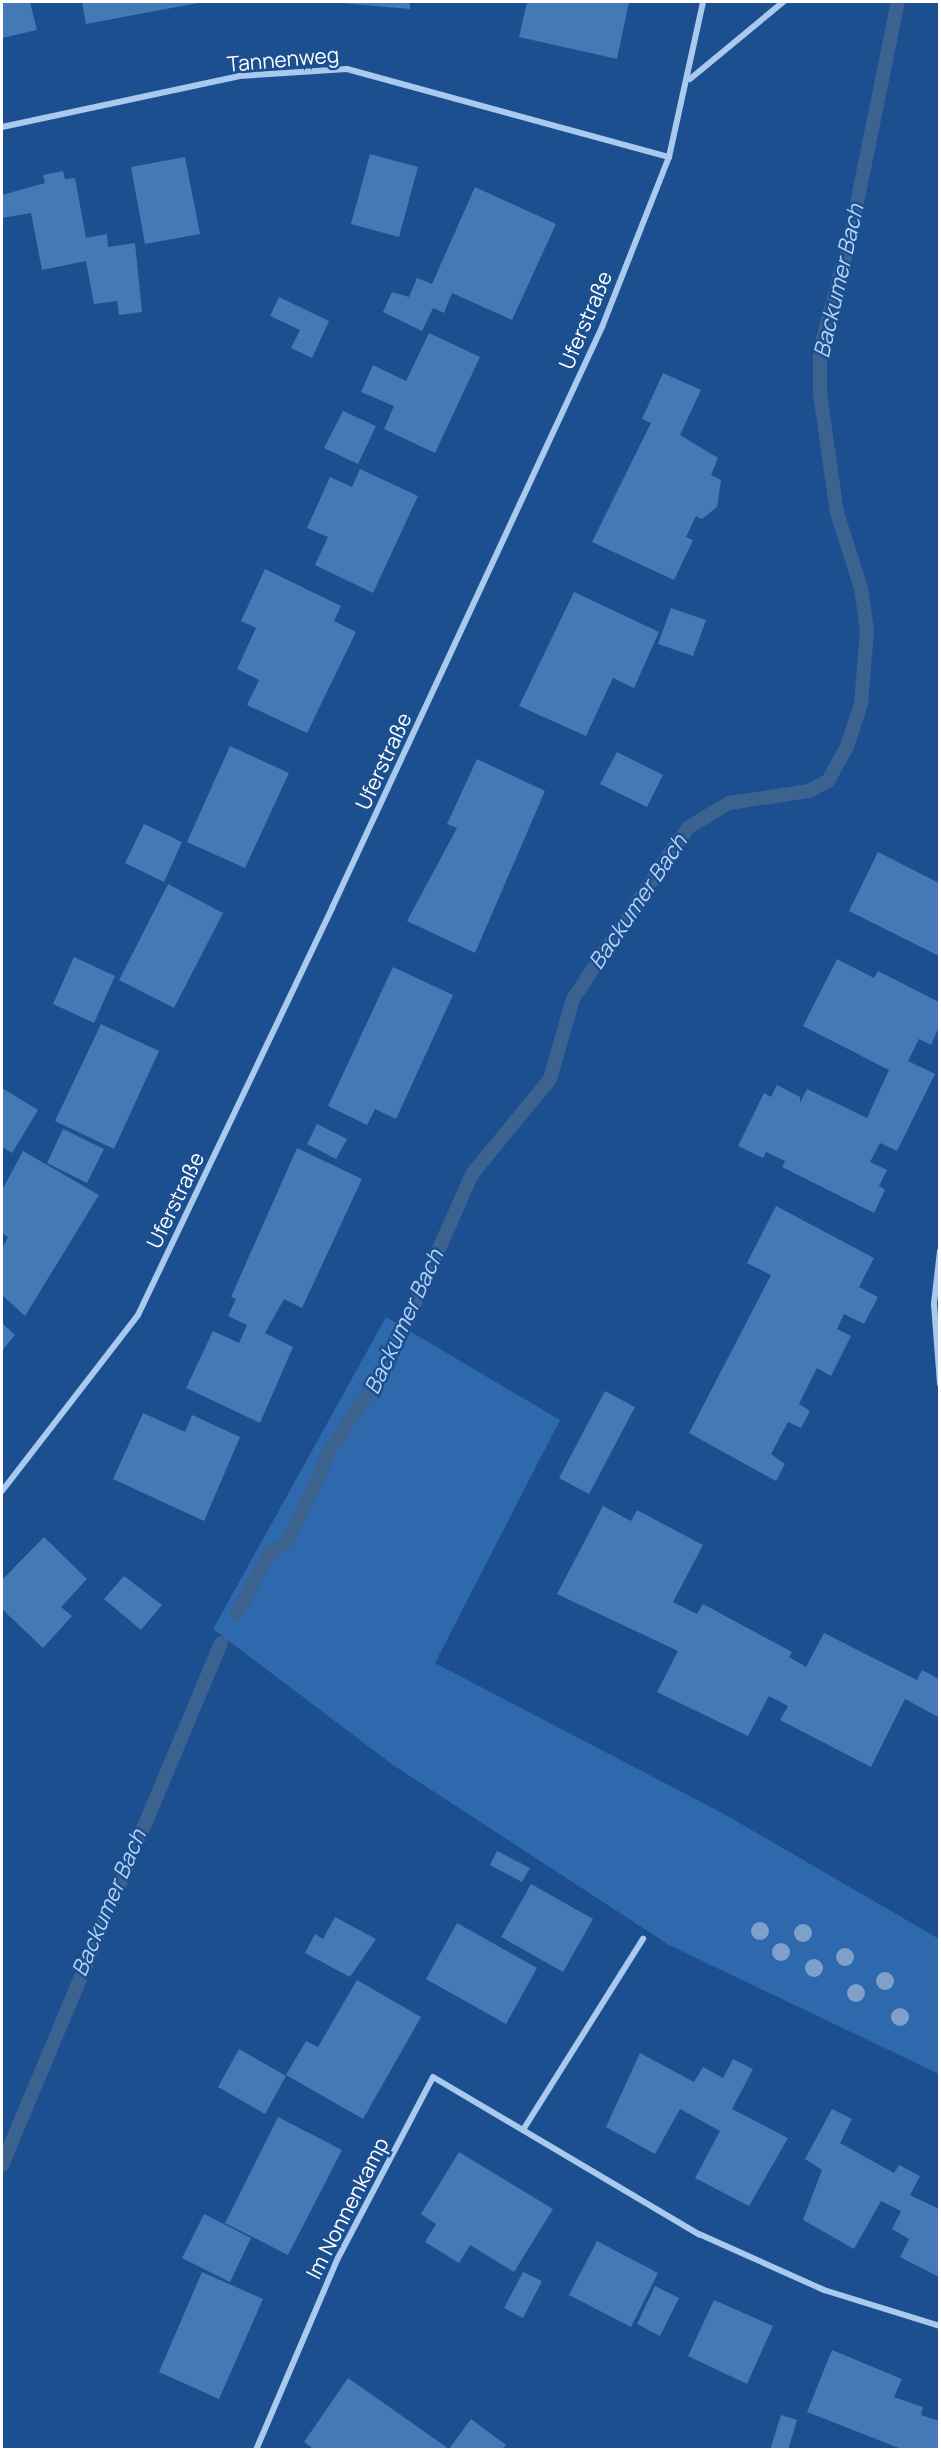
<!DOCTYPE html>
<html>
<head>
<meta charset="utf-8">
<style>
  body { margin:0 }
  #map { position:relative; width:941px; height:2451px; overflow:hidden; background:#1b4f8f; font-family:Manrope,sans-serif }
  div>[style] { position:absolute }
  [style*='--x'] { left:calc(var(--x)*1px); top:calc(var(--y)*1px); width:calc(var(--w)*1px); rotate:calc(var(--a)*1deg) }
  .green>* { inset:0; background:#2e69ad }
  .stream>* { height:14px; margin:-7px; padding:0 7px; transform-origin:7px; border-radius:7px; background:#3c6290 }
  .building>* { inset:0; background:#4478b7 }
  .minor>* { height:6px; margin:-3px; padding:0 3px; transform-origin:3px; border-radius:3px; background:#a9c9ee }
  .trees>* { width:18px; height:18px; margin:-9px; border-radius:50%; background:#7ea0ca }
  span { translate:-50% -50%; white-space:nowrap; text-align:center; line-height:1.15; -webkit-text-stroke:5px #1b4f8f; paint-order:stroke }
  .street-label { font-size:21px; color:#fff }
  .water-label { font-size:22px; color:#b5d3f5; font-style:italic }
  .frame { position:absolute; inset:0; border:3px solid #fff; pointer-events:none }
</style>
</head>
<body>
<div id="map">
  <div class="green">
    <i style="clip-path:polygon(386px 1317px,560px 1420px,435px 1663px,724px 1814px,939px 1939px,939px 2074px,669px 1945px,393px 1765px,213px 1629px)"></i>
  </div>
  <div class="stream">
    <i style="--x:237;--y:1613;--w:69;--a:-61.6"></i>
    <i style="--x:270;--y:1552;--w:19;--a:-28"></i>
    <i style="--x:287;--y:1543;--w:106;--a:-64.9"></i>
    <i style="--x:332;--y:1447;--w:98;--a:-55.8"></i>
    <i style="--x:387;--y:1366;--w:210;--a:-66.1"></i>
    <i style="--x:472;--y:1174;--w:123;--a:-50.6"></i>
    <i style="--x:550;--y:1079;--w:83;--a:-74"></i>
    <i style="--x:573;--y:999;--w:182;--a:-56.4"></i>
    <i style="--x:674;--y:847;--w:25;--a:-53"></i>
    <i style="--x:689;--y:827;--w:47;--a:-31"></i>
    <i style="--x:729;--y:803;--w:81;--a:-8.5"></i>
    <i style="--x:809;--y:791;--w:21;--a:-28"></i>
    <i style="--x:828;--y:781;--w:39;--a:-61"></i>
    <i style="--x:847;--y:747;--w:45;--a:-72"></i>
    <i style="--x:861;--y:704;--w:73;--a:-85.3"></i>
    <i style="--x:867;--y:631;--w:43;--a:-97.9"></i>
    <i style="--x:861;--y:588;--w:79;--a:-107.7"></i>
    <i style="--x:837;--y:513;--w:121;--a:-98.1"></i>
    <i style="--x:820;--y:393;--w:43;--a:-90"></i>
    <i style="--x:820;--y:350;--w:112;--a:-75"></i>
    <i style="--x:849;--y:242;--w:245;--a:-78.5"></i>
    <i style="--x:2;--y:2165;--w:566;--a:-67.24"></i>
  </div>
  <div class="building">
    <i style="clip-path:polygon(2px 2px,30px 2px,37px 30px,2px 38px)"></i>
    <i style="clip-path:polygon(82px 2px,198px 2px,198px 3px,86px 24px)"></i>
    <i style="clip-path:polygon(329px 2px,410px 2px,410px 9px)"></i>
    <i style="clip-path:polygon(527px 2px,629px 2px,617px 59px,519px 37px)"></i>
    <i style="clip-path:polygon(370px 154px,418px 167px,399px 237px,351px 224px)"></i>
    <i style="clip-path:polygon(185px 157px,200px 234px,145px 244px,131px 167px)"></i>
    <i style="clip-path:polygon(63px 171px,65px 179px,75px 178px,86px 238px,107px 234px,108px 247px,135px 243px,142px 312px,119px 315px,117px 301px,94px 304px,86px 261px,42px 270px,31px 213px,2px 218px,2px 195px,45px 183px,43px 175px)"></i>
    <i style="clip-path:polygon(475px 187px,556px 224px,512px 320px,452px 293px,444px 313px,433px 308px,422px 331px,383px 312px,392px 292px,409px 297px,417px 278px,432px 284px)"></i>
    <i style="clip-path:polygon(279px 297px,329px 321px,312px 358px,291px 348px,300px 330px,270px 316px)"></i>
    <i style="clip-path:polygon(429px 333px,480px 357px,435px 453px,384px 429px,394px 406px,361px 392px,373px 365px,406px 381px)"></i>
    <i style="clip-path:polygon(663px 373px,701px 390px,680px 435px,718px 458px,711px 475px,721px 480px,717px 507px,702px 519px,696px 516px,686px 537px,693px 540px,674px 580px,592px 542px,651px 423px,642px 419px)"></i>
    <i style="clip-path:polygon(343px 411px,376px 426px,358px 464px,324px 448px)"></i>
    <i style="clip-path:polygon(360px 469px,418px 496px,373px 593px,315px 565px,328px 537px,307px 528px,330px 477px,352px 487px)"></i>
    <i style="clip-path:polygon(265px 569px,341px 606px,334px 621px,356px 632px,307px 733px,247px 705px,259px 680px,237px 669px,256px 628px,241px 621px)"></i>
    <i style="clip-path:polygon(574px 592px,659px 632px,634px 688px,613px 678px,586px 736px,519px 706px)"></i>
    <i style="clip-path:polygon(671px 608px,706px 620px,693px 656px,658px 644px)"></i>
    <i style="clip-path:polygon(230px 746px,289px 773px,245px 868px,187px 842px)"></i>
    <i style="clip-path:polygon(617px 752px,663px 775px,647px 807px,600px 784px)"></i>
    <i style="clip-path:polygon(477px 759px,545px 791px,475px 953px,407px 921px,457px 828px,447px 824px)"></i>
    <i style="clip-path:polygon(144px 824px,182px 842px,164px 882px,125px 863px)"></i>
    <i style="clip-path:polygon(878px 852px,939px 883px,939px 956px,849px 911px)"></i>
    <i style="clip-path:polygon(168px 884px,223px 913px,174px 1008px,119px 980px)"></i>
    <i style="clip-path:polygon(74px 957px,115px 976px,94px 1023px,53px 1004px)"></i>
    <i style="clip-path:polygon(837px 959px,874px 978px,878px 971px,939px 1002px,939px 1027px,931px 1045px,919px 1039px,908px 1061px,935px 1074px,897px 1151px,880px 1143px,870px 1162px,887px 1170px,879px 1186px,885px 1190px,874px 1213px,782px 1167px,785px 1161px,766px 1152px,763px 1158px,738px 1146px,764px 1093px,771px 1097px,777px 1085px,800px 1097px,800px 1103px,807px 1089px,867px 1118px,889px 1070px,803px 1026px)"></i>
    <i style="clip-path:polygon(393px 967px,453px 995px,396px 1119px,375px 1109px,367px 1125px,328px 1106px)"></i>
    <i style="clip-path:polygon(101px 1024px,159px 1051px,114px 1149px,55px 1121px)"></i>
    <i style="clip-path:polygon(2px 1088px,38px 1110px,12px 1153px,2px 1147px)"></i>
    <i style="clip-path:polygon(317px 1124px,347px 1139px,336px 1159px,307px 1144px)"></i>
    <i style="clip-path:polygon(63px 1129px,104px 1149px,87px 1183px,47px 1163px)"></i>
    <i style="clip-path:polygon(297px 1148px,362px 1179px,302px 1308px,284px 1299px,265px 1333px,293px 1347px,260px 1423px,186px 1388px,213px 1331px,239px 1343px,247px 1325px,228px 1316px,236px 1299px,231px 1297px)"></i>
    <i style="clip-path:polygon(23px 1151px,99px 1195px,25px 1316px,2px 1295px,2px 1249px,8px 1237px,2px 1233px,2px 1190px)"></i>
    <i style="clip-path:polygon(776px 1206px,874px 1258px,859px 1287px,878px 1297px,864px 1324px,844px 1314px,837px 1329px,851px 1336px,831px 1376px,817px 1368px,799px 1404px,810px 1411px,801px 1428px,788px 1422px,771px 1454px,785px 1464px,776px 1481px,689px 1433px,771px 1275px,747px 1263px)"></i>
    <i style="clip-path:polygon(2px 1323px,15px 1335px,2px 1351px)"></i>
    <i style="clip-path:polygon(605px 1391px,635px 1407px,589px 1494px,559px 1478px)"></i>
    <i style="clip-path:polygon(143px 1413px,185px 1432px,192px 1415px,240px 1437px,204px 1521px,113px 1479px)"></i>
    <i style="clip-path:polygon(603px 1506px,631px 1521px,637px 1510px,703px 1545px,673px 1602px,697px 1614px,703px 1604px,792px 1652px,789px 1657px,806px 1667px,824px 1633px,917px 1680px,922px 1670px,939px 1679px,938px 1717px,905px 1699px,871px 1767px,780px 1720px,788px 1706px,769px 1696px,748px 1736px,657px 1692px,678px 1651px,557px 1594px)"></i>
    <i style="clip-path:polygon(44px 1537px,87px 1579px,61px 1607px,72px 1616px,43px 1648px,2px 1609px,2px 1580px)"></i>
    <i style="clip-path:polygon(124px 1576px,162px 1605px,141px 1630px,104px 1599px)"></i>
    <i style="clip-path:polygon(497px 1851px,530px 1868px,522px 1882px,490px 1865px)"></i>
    <i style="clip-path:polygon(531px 1884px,593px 1919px,563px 1972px,501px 1937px)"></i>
    <i style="clip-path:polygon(335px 1917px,376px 1939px,350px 1977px,305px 1953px,315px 1934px,323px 1939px)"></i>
    <i style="clip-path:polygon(457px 1923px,537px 1968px,506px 2024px,426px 1979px)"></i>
    <i style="clip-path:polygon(357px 1980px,421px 2017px,363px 2119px,286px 2075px,306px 2041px,318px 2047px)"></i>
    <i style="clip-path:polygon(239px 2049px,286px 2076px,265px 2114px,218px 2087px)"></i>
    <i style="clip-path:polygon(640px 2053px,694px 2082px,703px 2067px,723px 2078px,733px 2059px,753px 2069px,732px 2109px,788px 2138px,749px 2206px,695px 2178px,720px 2131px,680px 2109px,655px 2154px,606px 2127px)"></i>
    <i style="clip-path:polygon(832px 2109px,852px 2119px,840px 2143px,894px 2173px,899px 2165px,920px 2176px,910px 2195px,939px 2209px,939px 2277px,900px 2257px,909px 2239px,892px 2229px,901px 2211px,881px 2201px,854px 2249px,803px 2220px,822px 2170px,805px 2159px)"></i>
    <i style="clip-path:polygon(278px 2117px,342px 2150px,288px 2255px,225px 2223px)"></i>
    <i style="clip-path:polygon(459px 2152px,553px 2209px,514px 2272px,470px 2245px,459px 2263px,425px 2242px,436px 2224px,421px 2214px)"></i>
    <i style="clip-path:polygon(204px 2214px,251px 2238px,230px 2282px,182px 2258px)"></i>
    <i style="clip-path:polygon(597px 2241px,658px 2273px,631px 2327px,569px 2295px)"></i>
    <i style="clip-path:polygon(202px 2272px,263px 2299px,219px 2399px,159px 2372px)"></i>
    <i style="clip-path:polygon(523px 2272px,542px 2281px,523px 2318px,504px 2308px)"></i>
    <i style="clip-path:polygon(655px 2286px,679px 2298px,660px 2336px,637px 2324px)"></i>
    <i style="clip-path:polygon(714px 2300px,773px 2326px,747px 2384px,688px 2356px)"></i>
    <i style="clip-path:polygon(832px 2350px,902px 2379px,894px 2397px,923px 2407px,921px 2415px,939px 2421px,939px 2450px,904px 2450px,807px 2412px)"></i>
    <i style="clip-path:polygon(348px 2378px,449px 2449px,471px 2419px,506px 2445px,502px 2450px,315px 2450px,304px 2442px)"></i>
    <i style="clip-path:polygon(781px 2415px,797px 2420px,788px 2450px,770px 2450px)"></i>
  </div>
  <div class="minor">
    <i style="--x:690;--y:79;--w:121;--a:-39.6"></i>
    <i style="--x:2;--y:127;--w:242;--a:-12.1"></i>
    <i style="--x:239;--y:76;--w:108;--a:-3.7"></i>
    <i style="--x:347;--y:69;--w:334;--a:15.3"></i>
    <i style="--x:940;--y:1251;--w:53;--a:96.5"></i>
    <i style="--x:934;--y:1304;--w:80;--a:85.7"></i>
    <i style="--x:2;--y:1491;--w:222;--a:-52.3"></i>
    <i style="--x:138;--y:1315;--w:451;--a:-64.5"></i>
    <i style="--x:332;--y:908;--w:641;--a:-65.07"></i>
    <i style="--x:602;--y:327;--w:183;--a:-68.5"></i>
    <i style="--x:669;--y:157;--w:159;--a:-77.6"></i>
    <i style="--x:523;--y:2130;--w:226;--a:-57.9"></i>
    <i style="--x:256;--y:2450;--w:209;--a:-66.9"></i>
    <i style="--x:338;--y:2258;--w:204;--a:-62.3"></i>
    <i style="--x:433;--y:2077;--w:309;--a:30.6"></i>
    <i style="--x:699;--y:2234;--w:137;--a:24.1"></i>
    <i style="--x:824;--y:2290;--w:121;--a:17.2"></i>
  </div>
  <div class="trees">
    <i style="left:760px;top:1931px"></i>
    <i style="left:803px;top:1933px"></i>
    <i style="left:781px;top:1952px"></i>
    <i style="left:845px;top:1957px"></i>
    <i style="left:814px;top:1968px"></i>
    <i style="left:885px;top:1981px"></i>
    <i style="left:856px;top:1993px"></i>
    <i style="left:900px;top:2017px"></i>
  </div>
  <div class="street-label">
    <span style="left:283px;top:59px;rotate:-5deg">Tannenweg</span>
    <span style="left:585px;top:320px;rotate:-67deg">Uferstraße</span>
    <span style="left:383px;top:761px;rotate:-65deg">Uferstraße</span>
    <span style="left:175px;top:1200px;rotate:-64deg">Uferstraße</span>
    <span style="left:347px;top:2208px;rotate:-63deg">Im Nonnenkamp</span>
  </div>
  <div class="water-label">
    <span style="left:839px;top:281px;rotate:-77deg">Backumer Bach</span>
    <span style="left:638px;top:902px;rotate:-56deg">Backumer Bach</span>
    <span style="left:404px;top:1322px;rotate:-65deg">Backumer Bach</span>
    <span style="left:109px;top:1903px;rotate:-67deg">Backumer Bach</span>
  </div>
  <div class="frame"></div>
</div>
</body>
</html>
